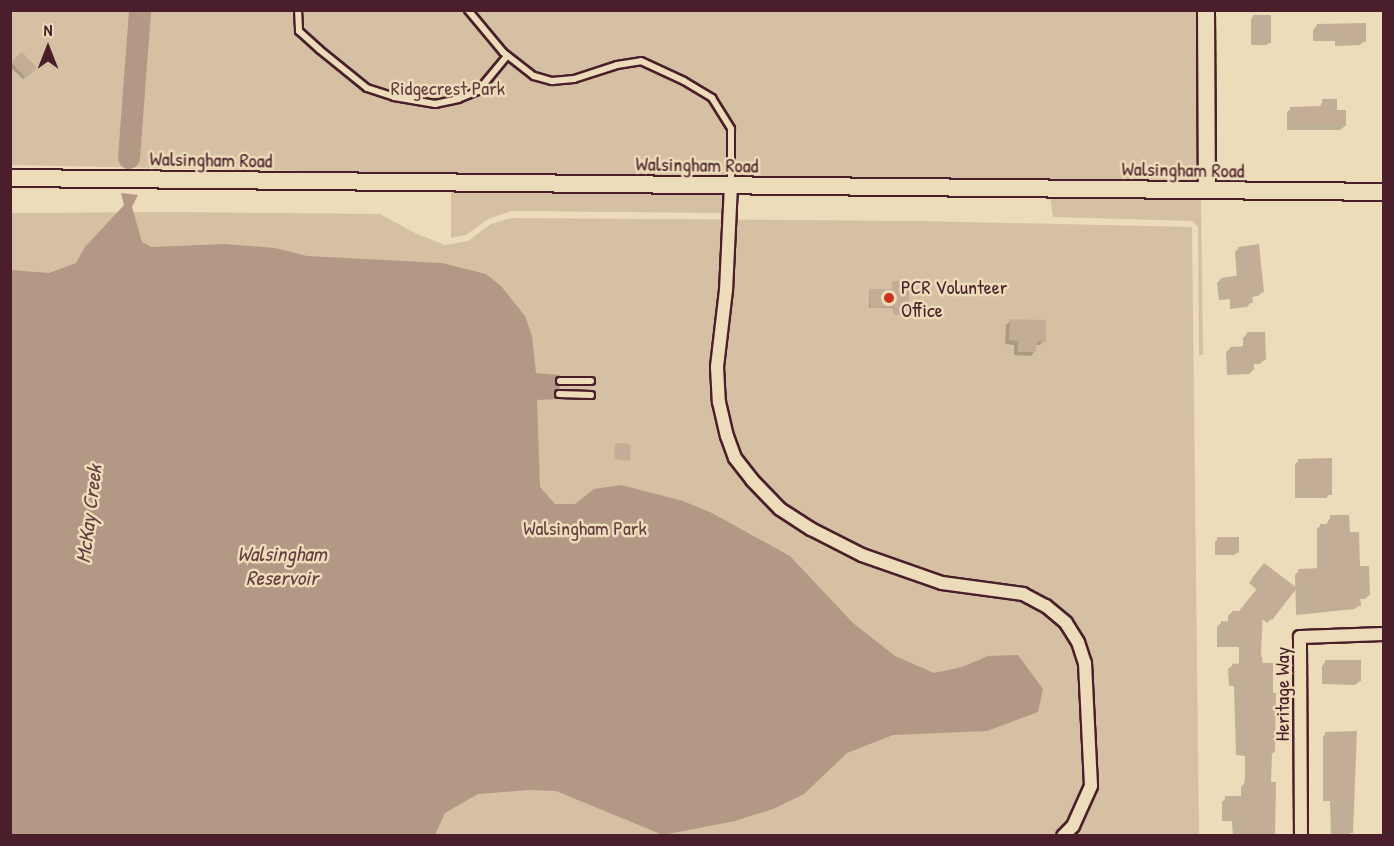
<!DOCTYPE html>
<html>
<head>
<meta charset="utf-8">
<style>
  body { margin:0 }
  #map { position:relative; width:1394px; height:846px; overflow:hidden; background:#eddcb9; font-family:"Patrick Hand",sans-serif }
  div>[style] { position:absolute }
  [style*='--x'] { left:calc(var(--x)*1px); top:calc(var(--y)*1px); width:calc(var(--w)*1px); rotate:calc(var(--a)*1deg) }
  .green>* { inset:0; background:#d5c0a4 }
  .water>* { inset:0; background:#b39886 }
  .shadow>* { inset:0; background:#0003 }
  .river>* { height:22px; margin:-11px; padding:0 11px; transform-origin:11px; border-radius:11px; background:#b39886 }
  .building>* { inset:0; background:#c4ad97 }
  .roads { filter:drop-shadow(2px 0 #4a1f2b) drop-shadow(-2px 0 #4a1f2b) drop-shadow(0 2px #4a1f2b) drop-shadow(0 -2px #4a1f2b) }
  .lane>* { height:6px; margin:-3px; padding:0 3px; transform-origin:3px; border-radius:3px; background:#eddcb9 }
  .street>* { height:12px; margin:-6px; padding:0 6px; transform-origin:6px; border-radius:6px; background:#eddcb9 }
  .secondary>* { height:16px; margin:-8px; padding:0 8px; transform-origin:8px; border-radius:8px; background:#eddcb9 }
  .dots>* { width:16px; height:16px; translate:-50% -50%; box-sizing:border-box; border:3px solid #eddcb9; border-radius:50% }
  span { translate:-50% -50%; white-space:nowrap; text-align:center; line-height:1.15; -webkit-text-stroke:5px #eddcb9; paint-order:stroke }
  .park-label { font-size:20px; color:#663f43 }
  .street-label { font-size:20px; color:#4a1f2b }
  .poi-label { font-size:20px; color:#4a1f2b }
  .left { translate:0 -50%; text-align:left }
  .water-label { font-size:21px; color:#643d42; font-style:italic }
  .frame { position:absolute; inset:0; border:12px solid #4a1f2b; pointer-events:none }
  .north { position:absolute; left:18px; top:18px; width:60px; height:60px; -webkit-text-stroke:4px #eddcb9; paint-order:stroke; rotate:0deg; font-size:16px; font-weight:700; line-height:24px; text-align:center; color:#4a1f2b }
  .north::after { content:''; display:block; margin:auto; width:21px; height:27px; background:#4a1f2b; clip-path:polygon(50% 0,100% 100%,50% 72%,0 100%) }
</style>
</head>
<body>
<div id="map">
  <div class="green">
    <i style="clip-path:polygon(11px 11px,1203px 11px,1207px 190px,11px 165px)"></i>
    <i style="clip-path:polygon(451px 190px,724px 193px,723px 213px,512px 211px,488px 219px,466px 235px,451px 238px)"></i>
    <i style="clip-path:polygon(1050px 196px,1201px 197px,1203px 355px,1199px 355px,1198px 227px,1192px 221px,1053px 217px)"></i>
    <i style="clip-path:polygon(166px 212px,380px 214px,417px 234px,445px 245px,468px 241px,491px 224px,512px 218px,920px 221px,1192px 227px,1199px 835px,11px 835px,10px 213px)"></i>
  </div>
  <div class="water">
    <i style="clip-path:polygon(121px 193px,138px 195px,132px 207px,142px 242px,152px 247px,224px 244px,275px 248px,307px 256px,442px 263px,486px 274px,501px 286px,525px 316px,532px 336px,536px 373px,560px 375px,559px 399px,537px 400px,540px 487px,555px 504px,575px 504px,594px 489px,621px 485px,683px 501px,712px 513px,790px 556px,853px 623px,895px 656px,934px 673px,962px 667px,988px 656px,1018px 655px,1043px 689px,1038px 712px,987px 731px,893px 735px,847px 753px,804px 794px,773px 809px,735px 821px,663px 835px,556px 791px,529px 790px,478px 794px,445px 813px,435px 835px,11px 835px,10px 270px,49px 273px,76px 263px,85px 247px,124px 205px)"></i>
  </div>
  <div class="shadow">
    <i style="clip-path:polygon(1253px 16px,1269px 43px,1267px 45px,1251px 45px,1251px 19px)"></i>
    <i style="clip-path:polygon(1317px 25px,1364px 41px,1360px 45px,1335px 46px,1335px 41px,1313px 41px,1313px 30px)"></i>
    <i style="clip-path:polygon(22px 54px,35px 68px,23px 79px,10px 67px)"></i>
    <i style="clip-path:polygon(1323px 101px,1335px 112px,1345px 126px,1340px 130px,1287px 130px,1287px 112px,1291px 108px,1319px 108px)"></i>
    <i style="clip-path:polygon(1239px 248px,1263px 292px,1258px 296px,1251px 297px,1251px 302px,1247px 307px,1230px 309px,1230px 299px,1219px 300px,1217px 283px,1221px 279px,1237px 277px,1235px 252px)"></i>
    <i style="clip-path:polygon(892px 283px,907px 315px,894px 315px,893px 308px,869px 308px,869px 292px,892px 290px)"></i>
    <i style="clip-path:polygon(1010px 321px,1044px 341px,1040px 345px,1035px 345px,1035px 351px,1031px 356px,1014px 355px,1014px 345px,1005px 344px,1006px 325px)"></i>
    <i style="clip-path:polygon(1247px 334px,1264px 360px,1260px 364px,1253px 364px,1253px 370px,1249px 374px,1227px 375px,1226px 352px,1231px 348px,1243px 348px,1243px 338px)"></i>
    <i style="clip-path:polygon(1299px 460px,1330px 494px,1326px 498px,1295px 498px,1295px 464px)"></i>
    <i style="clip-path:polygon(1331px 516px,1358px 568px,1369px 595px,1365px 599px,1359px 599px,1359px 605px,1355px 609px,1296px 615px,1295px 575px,1299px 570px,1317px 570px,1317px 529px,1321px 525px,1326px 525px)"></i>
    <i style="clip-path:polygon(1218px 539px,1237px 552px,1235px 555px,1215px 555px,1215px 542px)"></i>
    <i style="clip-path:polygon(1260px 569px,1271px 619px,1267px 623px,1261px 618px,1259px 653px,1274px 752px,1270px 756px,1269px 783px,1273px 836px,1233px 836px,1232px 821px,1222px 821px,1222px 802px,1226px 798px,1241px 798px,1241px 787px,1245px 783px,1245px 756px,1236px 755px,1234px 686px,1229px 686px,1228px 669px,1233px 665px,1239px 665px,1239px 647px,1217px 647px,1217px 627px,1221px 623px,1228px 623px,1228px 616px,1232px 612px,1239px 612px,1257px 590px,1249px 583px)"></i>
    <i style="clip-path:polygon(1326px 661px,1360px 681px,1355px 685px,1322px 684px,1322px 666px)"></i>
    <i style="clip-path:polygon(1326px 733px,1351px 832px,1348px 836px,1331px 836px,1330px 801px,1323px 801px,1323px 737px)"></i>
  </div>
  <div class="river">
    <i style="--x:129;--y:158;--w:148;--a:-85.7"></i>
  </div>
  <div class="building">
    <i style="clip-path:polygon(1253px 15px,1271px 15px,1271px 43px,1253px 43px)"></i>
    <i style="clip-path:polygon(1366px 23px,1366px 42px,1339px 42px,1339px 38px,1317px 38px,1317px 24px)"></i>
    <i style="clip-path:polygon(22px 52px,37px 68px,26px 78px,11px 62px)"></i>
    <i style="clip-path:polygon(1322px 99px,1337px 99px,1337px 110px,1346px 110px,1346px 126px,1290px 126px,1290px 107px,1322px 106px)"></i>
    <i style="clip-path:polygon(1259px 244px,1264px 292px,1252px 293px,1253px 303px,1234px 305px,1233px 296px,1223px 297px,1221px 278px,1241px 275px,1238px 247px)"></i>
    <i style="clip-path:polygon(892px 281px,909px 281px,909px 315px,894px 315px,894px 307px,870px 308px,869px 289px,892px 289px)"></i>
    <i style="clip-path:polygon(1010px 319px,1046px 320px,1046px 342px,1037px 341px,1036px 352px,1018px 352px,1018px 341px,1009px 340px)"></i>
    <i style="clip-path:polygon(1247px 332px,1265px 332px,1266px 360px,1254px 361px,1254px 370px,1230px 371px,1230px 347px,1247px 346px)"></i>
    <i style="clip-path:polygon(623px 443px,631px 445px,630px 461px,614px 459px,615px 444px)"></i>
    <i style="clip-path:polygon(1332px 458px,1332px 495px,1298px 495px,1298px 459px)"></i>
    <i style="clip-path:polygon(1330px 515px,1349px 515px,1350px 532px,1359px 532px,1360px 566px,1369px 566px,1370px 595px,1360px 596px,1361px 606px,1300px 611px,1298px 569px,1320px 568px,1320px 524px,1330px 524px)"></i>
    <i style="clip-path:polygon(1217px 537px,1239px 537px,1239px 553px,1217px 553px)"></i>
    <i style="clip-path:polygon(1264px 563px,1297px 588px,1272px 620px,1263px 612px,1261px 653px,1263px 663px,1273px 663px,1273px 693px,1276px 693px,1275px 752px,1272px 752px,1271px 782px,1276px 782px,1275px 836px,1236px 836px,1236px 817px,1225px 817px,1225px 796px,1245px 796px,1244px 781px,1248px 781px,1249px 752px,1240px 752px,1238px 683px,1233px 683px,1232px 664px,1242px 663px,1242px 644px,1220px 643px,1221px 621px,1231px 622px,1232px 611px,1239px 611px,1260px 585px,1252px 578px)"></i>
    <i style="clip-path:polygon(1325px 660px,1361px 660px,1361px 681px,1325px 681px)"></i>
    <i style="clip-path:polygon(1357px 731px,1353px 833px,1334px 833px,1333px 798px,1326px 798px,1325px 732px)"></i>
  </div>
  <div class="roads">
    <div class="lane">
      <i style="--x:298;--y:10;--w:21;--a:87"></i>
      <i style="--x:299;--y:31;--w:28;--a:42"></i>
      <i style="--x:320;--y:50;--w:60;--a:39"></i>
      <i style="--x:367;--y:88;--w:28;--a:18"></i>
      <i style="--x:394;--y:97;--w:42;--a:9.7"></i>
      <i style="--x:435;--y:104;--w:24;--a:-12"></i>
      <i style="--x:458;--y:99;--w:22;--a:-22"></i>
      <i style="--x:478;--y:91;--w:45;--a:-50.4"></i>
      <i style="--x:468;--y:10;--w:55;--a:50.2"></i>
      <i style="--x:503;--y:52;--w:39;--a:38"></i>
      <i style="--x:534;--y:76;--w:19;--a:16"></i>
      <i style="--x:552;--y:81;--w:22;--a:-5"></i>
      <i style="--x:574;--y:79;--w:45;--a:-18"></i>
      <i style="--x:617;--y:65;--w:24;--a:-9"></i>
      <i style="--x:641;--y:61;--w:47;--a:24.9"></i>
      <i style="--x:684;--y:81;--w:33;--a:31"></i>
      <i style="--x:712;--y:98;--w:36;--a:58"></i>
      <i style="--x:731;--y:129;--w:56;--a:90"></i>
      <i style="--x:560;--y:381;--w:31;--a:0"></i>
      <i style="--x:559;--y:394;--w:32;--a:2"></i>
    </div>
    <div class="street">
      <i style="--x:731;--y:185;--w:105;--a:92.7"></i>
      <i style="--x:726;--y:290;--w:78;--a:96.7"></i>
      <i style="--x:717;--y:367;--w:35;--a:87"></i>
      <i style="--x:719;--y:402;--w:35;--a:77"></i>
      <i style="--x:727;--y:436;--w:23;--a:70"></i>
      <i style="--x:735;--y:458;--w:28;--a:52"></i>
      <i style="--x:752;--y:480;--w:40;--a:46"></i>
      <i style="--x:780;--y:509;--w:37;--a:33"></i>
      <i style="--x:811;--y:529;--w:57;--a:27"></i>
      <i style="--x:862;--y:555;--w:85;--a:19.3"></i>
      <i style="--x:942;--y:583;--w:82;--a:7.7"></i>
      <i style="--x:1023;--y:594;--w:26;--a:28"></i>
      <i style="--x:1046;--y:606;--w:26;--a:40"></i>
      <i style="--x:1066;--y:623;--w:22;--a:58"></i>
      <i style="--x:1078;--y:642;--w:22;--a:72"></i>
      <i style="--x:1085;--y:663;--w:123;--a:87.2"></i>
      <i style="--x:1091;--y:786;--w:44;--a:114.2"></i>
      <i style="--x:1073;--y:826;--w:14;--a:135"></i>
      <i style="--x:1301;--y:836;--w:199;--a:-90.3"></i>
      <i style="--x:1300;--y:637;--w:84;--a:-2"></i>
    </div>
    <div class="secondary">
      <i style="--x:1206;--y:10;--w:180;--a:89.7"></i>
      <i style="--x:10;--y:178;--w:1374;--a:0.58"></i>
    </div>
  </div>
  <div class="dots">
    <i style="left:889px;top:298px;background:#c8321e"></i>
  </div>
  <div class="park-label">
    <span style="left:448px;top:87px">Ridgecrest Park</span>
    <span style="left:585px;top:527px">Walsingham Park</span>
  </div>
  <div class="street-label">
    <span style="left:211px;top:159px;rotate:1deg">Walsingham Road</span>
    <span style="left:697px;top:164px;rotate:1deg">Walsingham Road</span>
    <span style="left:1183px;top:169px;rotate:1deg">Walsingham Road</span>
    <span style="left:1281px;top:694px;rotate:-90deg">Heritage Way</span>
  </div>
  <div class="poi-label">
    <span class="left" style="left:901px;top:298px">PCR Volunteer<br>Office</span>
  </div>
  <div class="water-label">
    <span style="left:89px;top:514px;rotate:-83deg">McKay Creek</span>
    <span style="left:282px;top:566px">Walsingham<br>Reservoir</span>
  </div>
  <div class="frame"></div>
  <div class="north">N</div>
</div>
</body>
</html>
